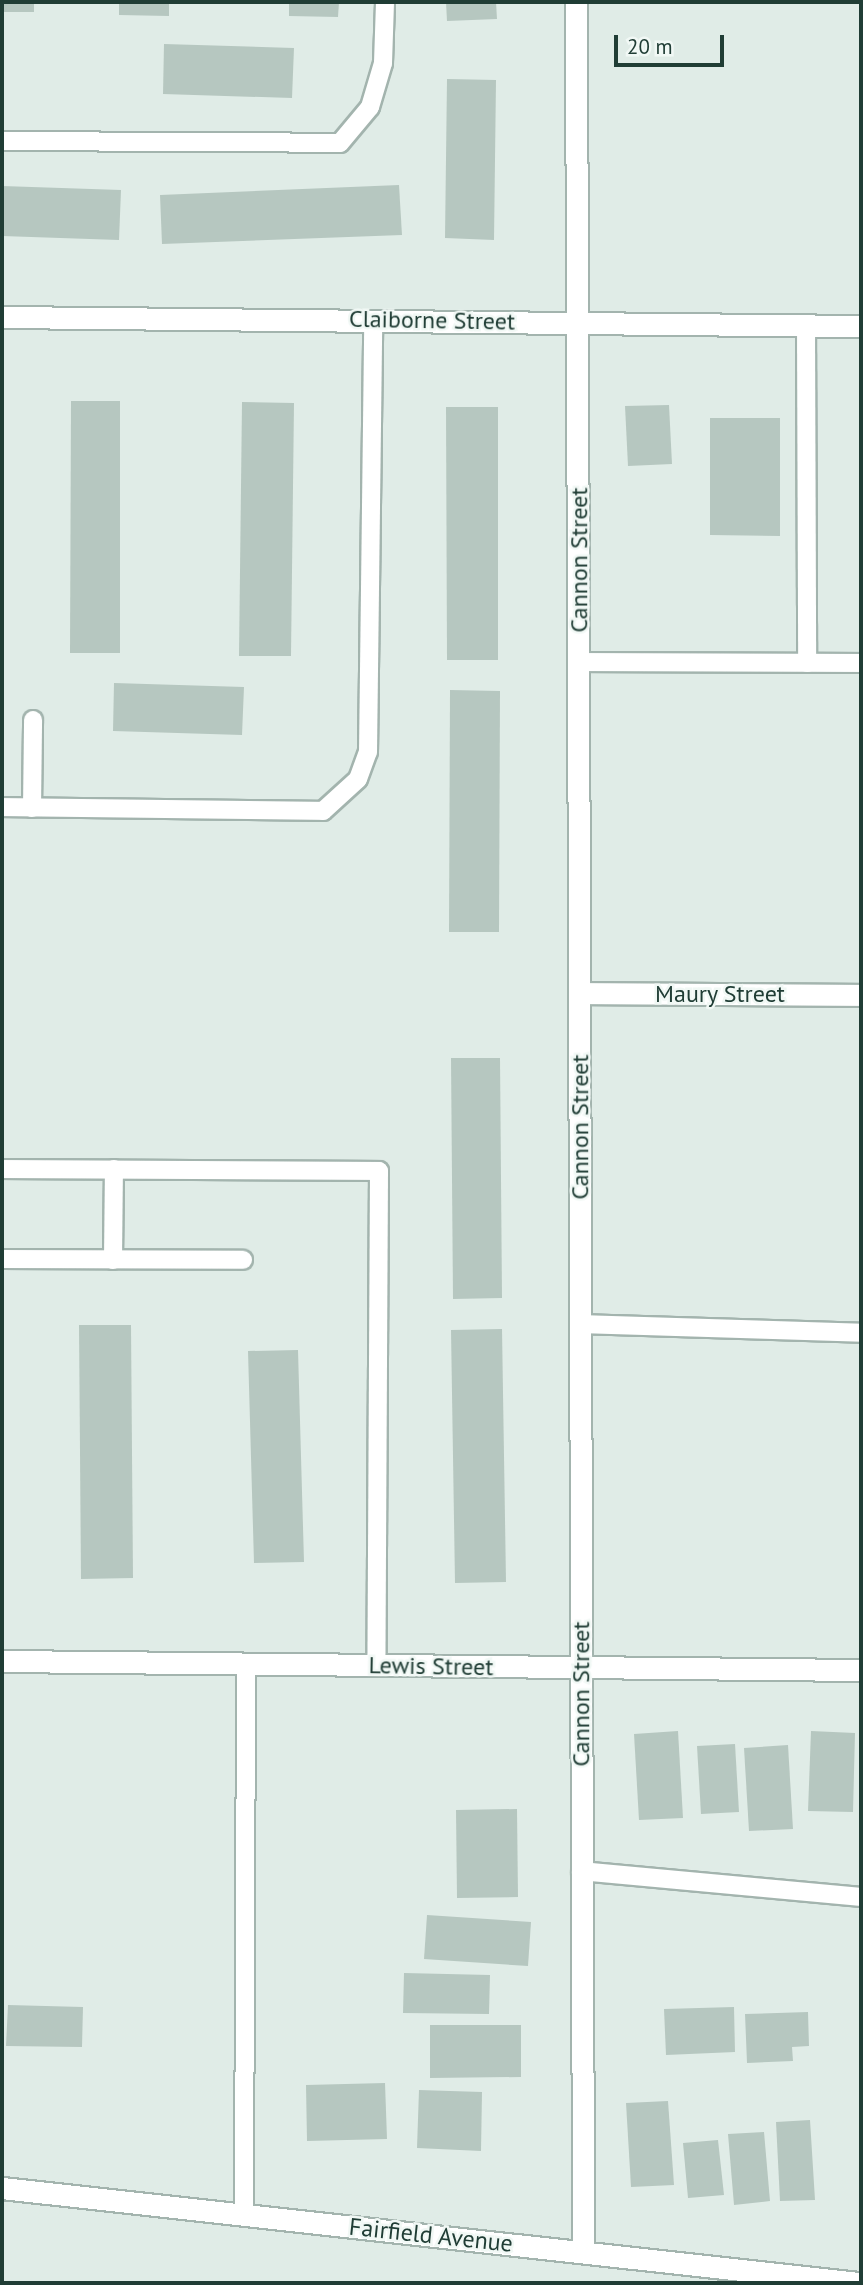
<!DOCTYPE html>
<html>
<head>
<meta charset="utf-8">
<style>
  body { margin:0 }
  #map { position:relative; width:863px; height:2285px; overflow:hidden; background:#e0ece7; font-family:"PT Sans",sans-serif }
  div>[style] { position:absolute }
  [style*='--x'] { left:calc(var(--x)*1px); top:calc(var(--y)*1px); width:calc(var(--w)*1px); rotate:calc(var(--a)*1deg) }
  .building>* { inset:0; background:#b6c7c0 }
  .roads { filter:drop-shadow(2px 0 #a3b4ae) drop-shadow(-2px 0 #a3b4ae) drop-shadow(0 2px #a3b4ae) drop-shadow(0 -2px #a3b4ae) }
  .service>* { height:18px; margin:-9px; padding:0 9px; transform-origin:9px; border-radius:9px; background:#fff }
  .minor>* { height:21px; margin:-10.5px; padding:0 10.5px; transform-origin:10.5px; border-radius:10.5px; background:#fff }
  .tertiary>* { height:21px; margin:-10.5px; padding:0 10.5px; transform-origin:10.5px; border-radius:10.5px; background:#fff }
  span { translate:-50% -50%; white-space:nowrap; text-align:center; line-height:1.15; -webkit-text-stroke:5px #f1f8f5; paint-order:stroke }
  .street-label { font-size:24px; color:#203d35 }
  .frame { position:absolute; inset:0; border:4px solid #203d35; pointer-events:none }
  .scale { position:absolute; left:614px; top:35px; width:110px; height:32px; box-sizing:border-box; border:4px solid #203d35; border-top:0; padding-left:9px; font-size:21px; line-height:24px; white-space:nowrap; color:#203d35; -webkit-text-stroke:5px #f1f8f5; paint-order:stroke }
</style>
</head>
<body>
<div id="map">
  <div class="building">
    <i style="clip-path:polygon(2px 2px,34px 2px,34px 12px,2px 12px)"></i>
    <i style="clip-path:polygon(119px 2px,169px 2px,169px 16px,119px 15px)"></i>
    <i style="clip-path:polygon(289px 2px,339px 2px,338px 17px,289px 16px)"></i>
    <i style="clip-path:polygon(446px 2px,496px 2px,497px 19px,447px 21px)"></i>
    <i style="clip-path:polygon(164px 44px,294px 48px,292px 98px,163px 94px)"></i>
    <i style="clip-path:polygon(447px 79px,496px 80px,494px 240px,445px 238px)"></i>
    <i style="clip-path:polygon(399px 185px,402px 235px,162px 244px,160px 195px)"></i>
    <i style="clip-path:polygon(2px 186px,121px 190px,119px 240px,2px 236px)"></i>
    <i style="clip-path:polygon(71px 401px,120px 401px,120px 653px,70px 653px)"></i>
    <i style="clip-path:polygon(242px 402px,294px 403px,291px 656px,239px 656px)"></i>
    <i style="clip-path:polygon(669px 405px,672px 464px,628px 466px,625px 406px)"></i>
    <i style="clip-path:polygon(446px 407px,498px 407px,498px 660px,447px 660px)"></i>
    <i style="clip-path:polygon(710px 418px,780px 418px,780px 536px,710px 535px)"></i>
    <i style="clip-path:polygon(114px 683px,244px 687px,242px 735px,113px 731px)"></i>
    <i style="clip-path:polygon(450px 690px,500px 691px,499px 932px,449px 932px)"></i>
    <i style="clip-path:polygon(451px 1058px,500px 1058px,502px 1298px,453px 1299px)"></i>
    <i style="clip-path:polygon(79px 1325px,131px 1325px,133px 1578px,81px 1579px)"></i>
    <i style="clip-path:polygon(502px 1329px,506px 1582px,455px 1583px,451px 1330px)"></i>
    <i style="clip-path:polygon(298px 1350px,304px 1562px,254px 1563px,248px 1351px)"></i>
    <i style="clip-path:polygon(678px 1731px,683px 1818px,639px 1820px,634px 1734px)"></i>
    <i style="clip-path:polygon(811px 1731px,855px 1733px,853px 1812px,808px 1811px)"></i>
    <i style="clip-path:polygon(735px 1744px,739px 1812px,701px 1814px,697px 1746px)"></i>
    <i style="clip-path:polygon(788px 1745px,793px 1829px,749px 1831px,744px 1748px)"></i>
    <i style="clip-path:polygon(517px 1809px,518px 1897px,457px 1898px,456px 1810px)"></i>
    <i style="clip-path:polygon(427px 1915px,531px 1922px,528px 1966px,424px 1959px)"></i>
    <i style="clip-path:polygon(404px 1973px,490px 1975px,489px 2014px,403px 2013px)"></i>
    <i style="clip-path:polygon(8px 2005px,83px 2007px,82px 2047px,6px 2046px)"></i>
    <i style="clip-path:polygon(734px 2007px,735px 2052px,666px 2055px,664px 2009px)"></i>
    <i style="clip-path:polygon(808px 2012px,809px 2046px,792px 2047px,793px 2061px,747px 2063px,745px 2014px)"></i>
    <i style="clip-path:polygon(430px 2025px,521px 2025px,521px 2077px,430px 2078px)"></i>
    <i style="clip-path:polygon(385px 2083px,387px 2139px,307px 2141px,306px 2085px)"></i>
    <i style="clip-path:polygon(419px 2090px,482px 2092px,481px 2151px,417px 2148px)"></i>
    <i style="clip-path:polygon(668px 2101px,674px 2185px,631px 2187px,626px 2103px)"></i>
    <i style="clip-path:polygon(810px 2120px,815px 2200px,780px 2201px,776px 2122px)"></i>
    <i style="clip-path:polygon(764px 2132px,770px 2201px,734px 2205px,728px 2134px)"></i>
    <i style="clip-path:polygon(718px 2140px,724px 2195px,688px 2198px,683px 2143px)"></i>
  </div>
  <div class="roads">
    <div class="service">
      <i style="--x:2;--y:141;--w:338;--a:0.3"></i>
      <i style="--x:340;--y:143;--w:47;--a:-50.2"></i>
      <i style="--x:370;--y:107;--w:46;--a:-73.5"></i>
      <i style="--x:383;--y:63;--w:61;--a:-88.1"></i>
      <i style="--x:806;--y:325;--w:338;--a:89.8"></i>
      <i style="--x:579;--y:662;--w:282;--a:0.2"></i>
      <i style="--x:2;--y:807;--w:321;--a:0.7"></i>
      <i style="--x:323;--y:811;--w:47;--a:-42.4"></i>
      <i style="--x:358;--y:779;--w:29;--a:-70"></i>
      <i style="--x:368;--y:752;--w:432;--a:-89.3"></i>
      <i style="--x:32;--y:808;--w:88;--a:-89.3"></i>
      <i style="--x:2;--y:1169;--w:377;--a:0.3"></i>
      <i style="--x:379;--y:1171;--w:494;--a:90.3"></i>
      <i style="--x:2;--y:1259;--w:241;--a:0.2"></i>
      <i style="--x:113;--y:1260;--w:91;--a:-89.4"></i>
      <i style="--x:580;--y:1324;--w:281;--a:1.8"></i>
      <i style="--x:581;--y:1871;--w:281;--a:5.3"></i>
      <i style="--x:244;--y:2215;--w:551;--a:-89.79"></i>
    </div>
    <div class="minor">
      <i style="--x:576;--y:2;--w:2249;--a:89.82"></i>
      <i style="--x:2;--y:317;--w:859;--a:0.6"></i>
      <i style="--x:580;--y:993;--w:281;--a:0.4"></i>
      <i style="--x:2;--y:1661;--w:859;--a:0.6"></i>
    </div>
    <div class="tertiary">
      <i style="--x:2;--y:2188;--w:862;--a:6.33"></i>
    </div>
  </div>
  <div class="street-label">
    <span style="left:432px;top:320px;rotate:1deg">Claiborne Street</span>
    <span style="left:579px;top:560px;rotate:-90deg">Cannon Street</span>
    <span style="left:720px;top:994px">Maury Street</span>
    <span style="left:580px;top:1127px;rotate:-90deg">Cannon Street</span>
    <span style="left:431px;top:1666px;rotate:1deg">Lewis Street</span>
    <span style="left:581px;top:1694px;rotate:-90deg">Cannon Street</span>
    <span style="left:431px;top:2235px;rotate:6deg">Fairfield Avenue</span>
  </div>
  <div class="frame"></div>
  <div class="scale">20 m</div>
</div>
</body>
</html>
